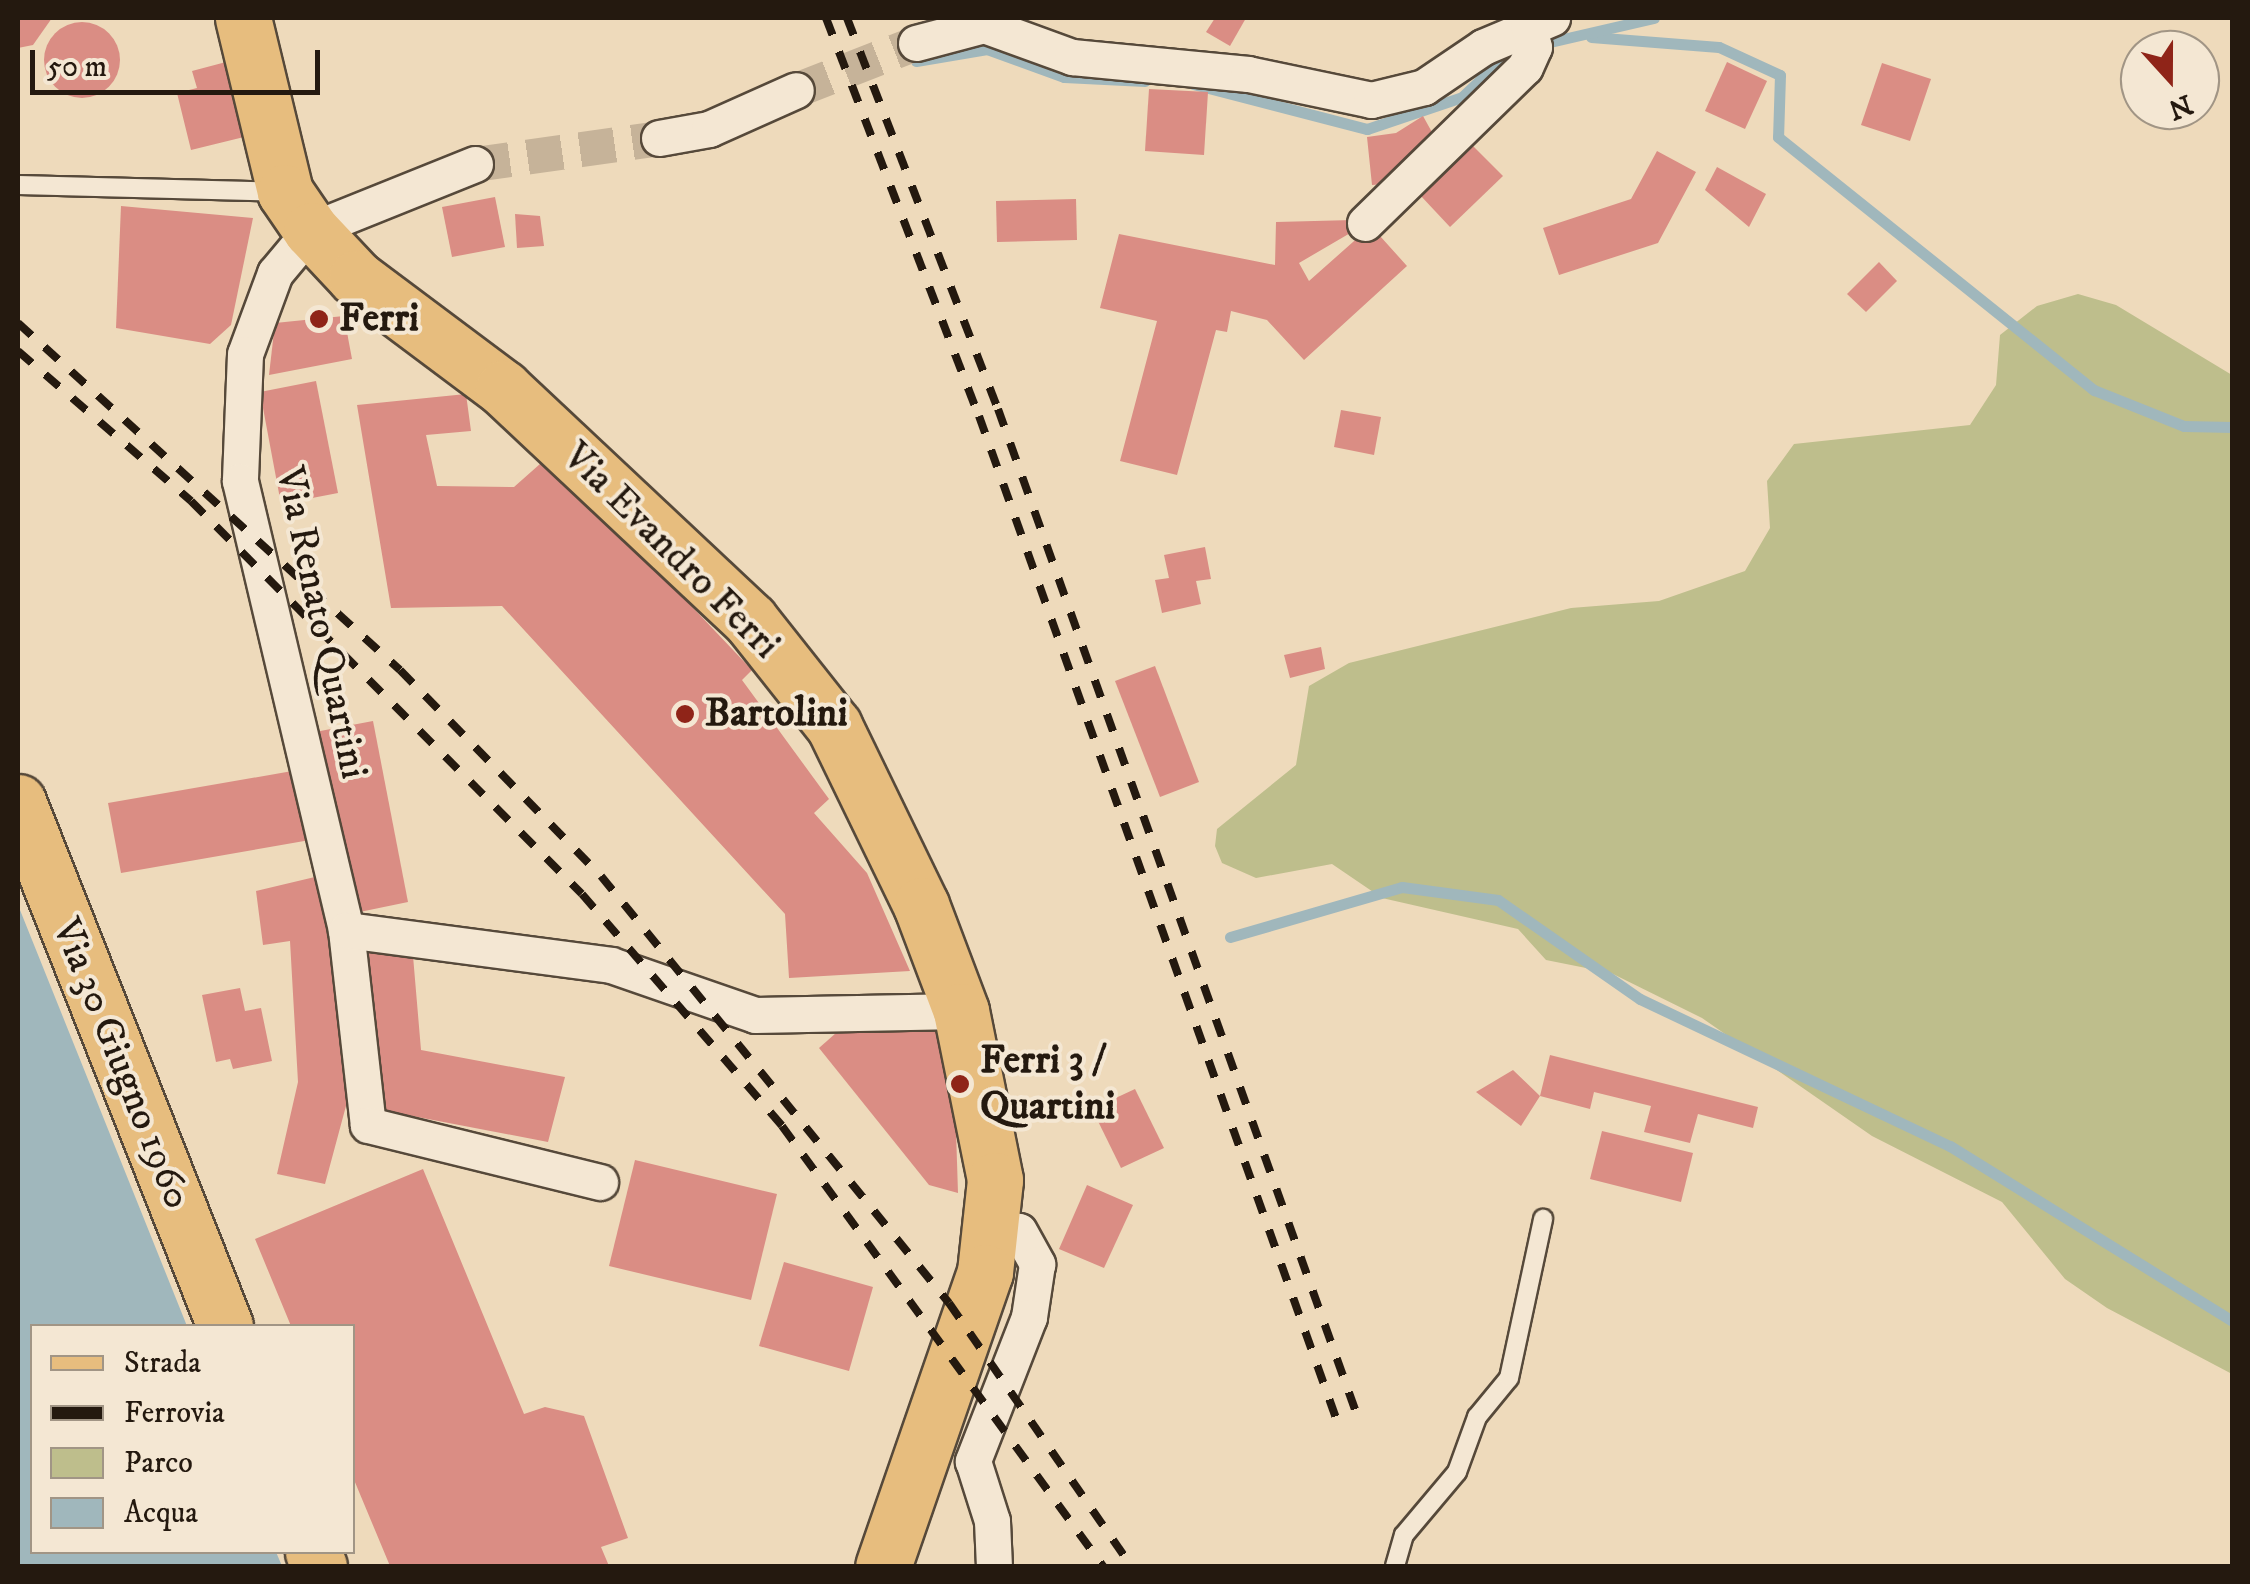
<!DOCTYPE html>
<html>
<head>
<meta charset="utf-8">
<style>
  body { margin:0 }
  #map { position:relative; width:2250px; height:1584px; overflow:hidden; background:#eedabb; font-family:"IM FELL DW Pica",serif }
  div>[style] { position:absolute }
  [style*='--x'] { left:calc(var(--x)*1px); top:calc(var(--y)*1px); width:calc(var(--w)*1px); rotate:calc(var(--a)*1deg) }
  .green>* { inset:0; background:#bebe8c }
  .water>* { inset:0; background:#a0b7bc }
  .stream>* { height:11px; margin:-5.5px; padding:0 5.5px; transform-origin:5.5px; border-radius:5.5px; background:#a0b7bc }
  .building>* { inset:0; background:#da8d84 }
  .round { border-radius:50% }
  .minor-tunnel>* { height:35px; margin-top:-17.5px; transform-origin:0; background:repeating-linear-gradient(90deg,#c6b399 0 35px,transparent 0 53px) }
  .roads { filter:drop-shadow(2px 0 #56493a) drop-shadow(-2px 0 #56493a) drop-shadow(0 2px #56493a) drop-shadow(0 -2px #56493a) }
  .service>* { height:18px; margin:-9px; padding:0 9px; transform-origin:9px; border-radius:9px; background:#f4e7d3 }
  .minor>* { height:35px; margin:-17.5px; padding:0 17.5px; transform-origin:17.5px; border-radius:17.5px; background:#f4e7d3 }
  .primary>* { height:55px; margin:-27.5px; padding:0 27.5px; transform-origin:27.5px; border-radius:27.5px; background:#e7bd7e }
  .rail>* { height:8px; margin-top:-4px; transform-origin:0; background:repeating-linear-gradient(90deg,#24190f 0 18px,transparent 0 36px) }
  .dots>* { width:28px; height:28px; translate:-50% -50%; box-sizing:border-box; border:5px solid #f4e7d3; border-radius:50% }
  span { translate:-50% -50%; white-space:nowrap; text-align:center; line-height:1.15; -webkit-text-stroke:8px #f4e7d3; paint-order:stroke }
  .poi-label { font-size:40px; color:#24190f; font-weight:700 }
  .left { translate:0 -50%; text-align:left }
  .street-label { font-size:40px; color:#24190f }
  .frame { position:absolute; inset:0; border:20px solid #24190f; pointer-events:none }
  .legend { position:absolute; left:30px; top:1324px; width:325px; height:230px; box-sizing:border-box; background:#f4e7d3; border:2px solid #a19585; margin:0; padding:12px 18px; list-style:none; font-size:30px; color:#24190f }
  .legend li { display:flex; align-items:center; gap:20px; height:50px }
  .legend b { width:50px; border:2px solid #a19585 }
  .north { position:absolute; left:2120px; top:30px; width:100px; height:100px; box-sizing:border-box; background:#f4e7d3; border:2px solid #a19585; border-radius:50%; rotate:159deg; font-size:28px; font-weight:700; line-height:40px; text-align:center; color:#24190f }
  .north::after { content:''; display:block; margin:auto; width:35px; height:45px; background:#8f2418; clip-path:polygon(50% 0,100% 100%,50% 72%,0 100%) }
  .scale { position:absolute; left:30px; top:50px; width:290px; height:45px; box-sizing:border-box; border:5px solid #24190f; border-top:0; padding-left:12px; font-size:30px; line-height:35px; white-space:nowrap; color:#24190f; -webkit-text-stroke:8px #f4e7d3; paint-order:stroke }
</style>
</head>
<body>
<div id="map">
  <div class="green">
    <i style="clip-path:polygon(2078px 294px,2116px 305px,2232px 375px,2232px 1374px,2107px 1308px,2065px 1279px,2002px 1202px,1872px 1136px,1702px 1018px,1611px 973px,1546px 960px,1518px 929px,1382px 898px,1332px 864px,1256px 878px,1222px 863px,1215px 846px,1217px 829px,1296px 765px,1309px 686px,1349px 663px,1571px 608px,1659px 601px,1745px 571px,1770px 528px,1767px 481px,1794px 444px,1970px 425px,1996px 385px,2000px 335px,2037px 306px)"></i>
  </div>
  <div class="water">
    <i style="clip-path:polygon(18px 905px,187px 1326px,32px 1326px,32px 1552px,276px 1552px,282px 1566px,18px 1566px)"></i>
  </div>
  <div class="stream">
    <i style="--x:1591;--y:37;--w:128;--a:4.5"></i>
    <i style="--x:1719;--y:47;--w:67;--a:24.7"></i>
    <i style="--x:1780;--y:75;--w:62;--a:91.8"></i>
    <i style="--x:1778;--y:137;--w:405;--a:38.7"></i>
    <i style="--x:2094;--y:390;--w:97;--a:21.8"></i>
    <i style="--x:2184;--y:426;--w:48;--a:1.2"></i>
    <i style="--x:1537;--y:45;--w:120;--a:-13"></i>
    <i style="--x:916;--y:61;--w:72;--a:-9.6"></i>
    <i style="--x:987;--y:49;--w:82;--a:20"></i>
    <i style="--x:1064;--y:77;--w:81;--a:2.8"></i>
    <i style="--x:1193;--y:84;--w:180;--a:14.5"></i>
    <i style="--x:1367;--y:129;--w:100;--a:-18.6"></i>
    <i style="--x:1462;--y:97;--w:71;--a:-43.3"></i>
    <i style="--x:1230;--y:937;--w:179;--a:-16.2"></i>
    <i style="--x:1402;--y:887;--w:97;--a:7.7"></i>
    <i style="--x:1498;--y:900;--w:173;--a:34.9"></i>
    <i style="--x:1640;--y:999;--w:343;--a:25.4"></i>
    <i style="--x:1950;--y:1146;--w:332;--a:31.8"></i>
  </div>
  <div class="building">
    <i style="clip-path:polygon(18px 18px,52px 18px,33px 45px,18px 48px)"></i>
    <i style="clip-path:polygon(1215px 18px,1246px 18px,1230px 46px,1206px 32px)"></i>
    <i class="round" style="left:44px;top:22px;width:76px;height:76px"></i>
    <i style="clip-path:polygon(226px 62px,244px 137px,191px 150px,177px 93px,197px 88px,192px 71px)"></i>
    <i style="clip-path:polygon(1727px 62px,1767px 81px,1745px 129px,1705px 111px)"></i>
    <i style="clip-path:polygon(1882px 63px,1931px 79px,1910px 141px,1861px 125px)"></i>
    <i style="clip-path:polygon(1149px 89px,1208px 92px,1204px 155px,1145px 151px)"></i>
    <i style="clip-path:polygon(1423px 116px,1433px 134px,1386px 184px,1372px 185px,1367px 137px,1396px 133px)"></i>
    <i style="clip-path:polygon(1472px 145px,1503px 176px,1450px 227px,1420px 195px)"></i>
    <i style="clip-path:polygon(1657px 151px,1696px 172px,1658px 243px,1559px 275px,1543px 228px,1631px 199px)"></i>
    <i style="clip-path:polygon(1717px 167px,1766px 194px,1749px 227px,1705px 190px)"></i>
    <i style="clip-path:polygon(495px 197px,505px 247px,452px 257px,442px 207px)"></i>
    <i style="clip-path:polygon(1076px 199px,1077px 240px,997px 242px,996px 201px)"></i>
    <i style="clip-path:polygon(121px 206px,253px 218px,231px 325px,210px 344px,116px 328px)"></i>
    <i style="clip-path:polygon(515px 214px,540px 216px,544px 246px,517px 248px)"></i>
    <i style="clip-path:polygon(1353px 220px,1352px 232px,1299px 263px,1309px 281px,1371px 226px,1407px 266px,1304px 360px,1267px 320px,1231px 311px,1227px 332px,1216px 330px,1177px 475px,1120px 461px,1157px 321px,1100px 308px,1119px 234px,1275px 265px,1276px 222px)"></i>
    <i style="clip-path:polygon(1879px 262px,1897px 281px,1866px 312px,1847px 294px)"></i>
    <i style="clip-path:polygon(344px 316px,352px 359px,269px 375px,275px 323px)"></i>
    <i style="clip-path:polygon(316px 381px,338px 493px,281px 504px,260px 392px)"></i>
    <i style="clip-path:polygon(466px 394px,471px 431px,426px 435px,437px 486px,514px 487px,549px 456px,752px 670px,742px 680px,829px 799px,814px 813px,867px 873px,910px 971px,789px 978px,785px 914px,502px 606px,391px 608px,357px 405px)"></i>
    <i style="clip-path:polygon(1341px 410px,1381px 417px,1374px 455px,1334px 447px)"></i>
    <i style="clip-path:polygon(1205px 547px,1211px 579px,1196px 581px,1201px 604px,1162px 613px,1155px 580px,1169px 578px,1164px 555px)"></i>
    <i style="clip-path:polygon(1321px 647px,1325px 669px,1290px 678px,1284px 655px)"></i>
    <i style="clip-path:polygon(1155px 666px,1199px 782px,1160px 797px,1115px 681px)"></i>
    <i style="clip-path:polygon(373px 721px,408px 902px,350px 914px,315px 732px)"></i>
    <i style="clip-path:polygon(298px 770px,310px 840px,121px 873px,108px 803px)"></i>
    <i style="clip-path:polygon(319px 876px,350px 1091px,325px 1184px,277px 1174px,298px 1082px,290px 941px,263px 945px,256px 891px)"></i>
    <i style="clip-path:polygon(412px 944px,421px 1050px,565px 1077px,548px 1142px,381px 1110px,361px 951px)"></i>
    <i style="clip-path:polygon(240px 988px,245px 1011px,261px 1008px,272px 1061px,233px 1069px,230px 1059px,216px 1062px,202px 995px)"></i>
    <i style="clip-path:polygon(937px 1023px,955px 1100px,958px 1193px,929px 1185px,819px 1048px,845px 1025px)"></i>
    <i style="clip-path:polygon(1550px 1055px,1758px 1107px,1753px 1128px,1698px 1114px,1690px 1143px,1644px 1132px,1651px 1106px,1594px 1092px,1590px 1109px,1540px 1096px,1521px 1126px,1476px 1092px,1513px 1070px,1540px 1096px)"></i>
    <i style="clip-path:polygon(1135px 1089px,1164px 1148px,1121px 1168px,1092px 1109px)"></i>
    <i style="clip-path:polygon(1602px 1131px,1693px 1153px,1681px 1202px,1590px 1179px)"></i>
    <i style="clip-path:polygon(635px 1160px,777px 1194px,751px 1300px,609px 1266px)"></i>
    <i style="clip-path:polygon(423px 1169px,524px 1414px,545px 1407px,584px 1416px,628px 1538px,601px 1547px,609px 1566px,390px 1566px,352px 1475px,352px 1326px,291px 1326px,255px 1239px)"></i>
    <i style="clip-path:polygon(1087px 1185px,1133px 1205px,1104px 1268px,1059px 1249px)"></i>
    <i style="clip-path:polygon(784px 1262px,873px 1287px,849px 1371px,759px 1346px)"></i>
  </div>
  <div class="minor-tunnel">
    <i style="--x:796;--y:90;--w:129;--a:-21.4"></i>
    <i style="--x:475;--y:164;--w:186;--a:-8"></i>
  </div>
  <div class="roads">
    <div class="service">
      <i style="--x:18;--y:185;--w:262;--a:1.5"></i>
      <i style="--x:1395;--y:1566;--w:32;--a:-74"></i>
      <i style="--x:1404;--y:1535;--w:82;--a:-49.9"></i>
      <i style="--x:1457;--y:1472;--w:59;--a:-70"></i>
      <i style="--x:1477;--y:1417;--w:50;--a:-50.6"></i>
      <i style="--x:1509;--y:1378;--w:163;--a:-77.9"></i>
    </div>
    <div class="minor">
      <i style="--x:916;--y:43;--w:70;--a:-14.8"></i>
      <i style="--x:984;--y:25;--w:94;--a:20"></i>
      <i style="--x:1072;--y:57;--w:177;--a:5.5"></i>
      <i style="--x:1248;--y:74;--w:126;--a:11.9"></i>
      <i style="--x:1371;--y:100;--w:55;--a:-13.8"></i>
      <i style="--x:1424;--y:87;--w:71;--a:-34.1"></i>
      <i style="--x:1483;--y:47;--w:75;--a:-22.8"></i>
      <i style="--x:659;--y:138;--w:51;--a:-10.2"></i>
      <i style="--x:709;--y:129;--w:95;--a:-24.1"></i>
      <i style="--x:475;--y:164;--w:177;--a:158.1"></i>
      <i style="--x:311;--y:230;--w:56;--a:129.9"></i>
      <i style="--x:275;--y:273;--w:86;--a:110.3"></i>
      <i style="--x:245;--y:354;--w:127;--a:92.3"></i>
      <i style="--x:240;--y:481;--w:461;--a:76.7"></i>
      <i style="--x:346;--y:930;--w:196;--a:83.6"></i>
      <i style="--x:368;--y:1125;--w:239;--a:13.8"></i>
      <i style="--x:1365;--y:223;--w:223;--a:-44.3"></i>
      <i style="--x:1525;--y:67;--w:22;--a:-66"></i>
      <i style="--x:1534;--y:47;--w:23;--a:-105"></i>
      <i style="--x:346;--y:930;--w:267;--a:7.5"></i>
      <i style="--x:611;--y:965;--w:152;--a:19.1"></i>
      <i style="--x:755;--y:1015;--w:206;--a:-1.1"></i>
      <i style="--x:990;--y:1226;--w:29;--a:10"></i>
      <i style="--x:1019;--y:1231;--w:38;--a:61"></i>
      <i style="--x:1037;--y:1264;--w:54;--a:98.6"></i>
      <i style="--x:1029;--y:1317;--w:155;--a:111.3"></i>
      <i style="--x:973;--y:1461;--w:63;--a:72.4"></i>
      <i style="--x:992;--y:1521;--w:45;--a:87.5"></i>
    </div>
    <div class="primary">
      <i style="--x:243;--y:18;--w:179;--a:76.4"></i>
      <i style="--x:285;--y:192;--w:46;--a:55.6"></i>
      <i style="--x:311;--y:230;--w:66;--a:46.8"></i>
      <i style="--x:356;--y:278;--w:184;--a:36.8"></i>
      <i style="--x:503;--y:388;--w:339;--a:43.2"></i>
      <i style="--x:750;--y:620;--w:135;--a:51.6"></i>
      <i style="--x:834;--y:726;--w:199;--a:64.1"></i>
      <i style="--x:921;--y:905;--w:113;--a:69.3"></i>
      <i style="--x:961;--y:1011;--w:172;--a:78.6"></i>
      <i style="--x:995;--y:1180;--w:93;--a:96.2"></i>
      <i style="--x:985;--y:1272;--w:311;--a:109.1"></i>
      <i style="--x:18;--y:802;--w:563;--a:68.44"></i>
      <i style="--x:313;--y:1552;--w:15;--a:67"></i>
    </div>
  </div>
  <div class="rail">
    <i style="--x:826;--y:18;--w:426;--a:69"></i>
    <i style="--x:979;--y:416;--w:1064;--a:70.39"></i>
    <i style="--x:847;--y:18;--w:419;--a:68.9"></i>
    <i style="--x:998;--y:409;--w:1065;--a:70.36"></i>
    <i style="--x:18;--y:323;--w:516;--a:42.25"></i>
    <i style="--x:400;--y:670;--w:288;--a:45.7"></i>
    <i style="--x:601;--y:876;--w:551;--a:50.82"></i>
    <i style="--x:949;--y:1303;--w:320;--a:55.3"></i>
    <i style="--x:18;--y:351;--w:229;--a:40.9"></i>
    <i style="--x:191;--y:501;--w:554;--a:45.15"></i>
    <i style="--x:582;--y:894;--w:306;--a:49.2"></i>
    <i style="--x:782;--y:1126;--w:545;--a:53.89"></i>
  </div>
  <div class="dots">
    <i style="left:319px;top:319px;background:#8f2418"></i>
    <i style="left:685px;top:714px;background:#8f2418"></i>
    <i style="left:960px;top:1084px;background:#8f2418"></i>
  </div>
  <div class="poi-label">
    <span class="left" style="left:339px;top:319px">Ferri</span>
    <span class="left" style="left:705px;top:714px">Bartolini</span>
    <span class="left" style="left:980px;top:1084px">Ferri 3 /<br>Quartini</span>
  </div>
  <div class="street-label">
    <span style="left:671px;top:551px;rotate:45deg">Via Evandro Ferri</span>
    <span style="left:321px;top:623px;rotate:78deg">Via Renato Quartini</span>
    <span style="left:121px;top:1064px;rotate:68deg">Via 30 Giugno 1960</span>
  </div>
  <div class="frame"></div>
  <ul class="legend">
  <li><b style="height:12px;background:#e7bd7e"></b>Strada</li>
  <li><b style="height:12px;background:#24190f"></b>Ferrovia</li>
  <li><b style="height:28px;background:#bebe8c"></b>Parco</li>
  <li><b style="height:28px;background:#a0b7bc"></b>Acqua</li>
  </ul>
  <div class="north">N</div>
  <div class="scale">50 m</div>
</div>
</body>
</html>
